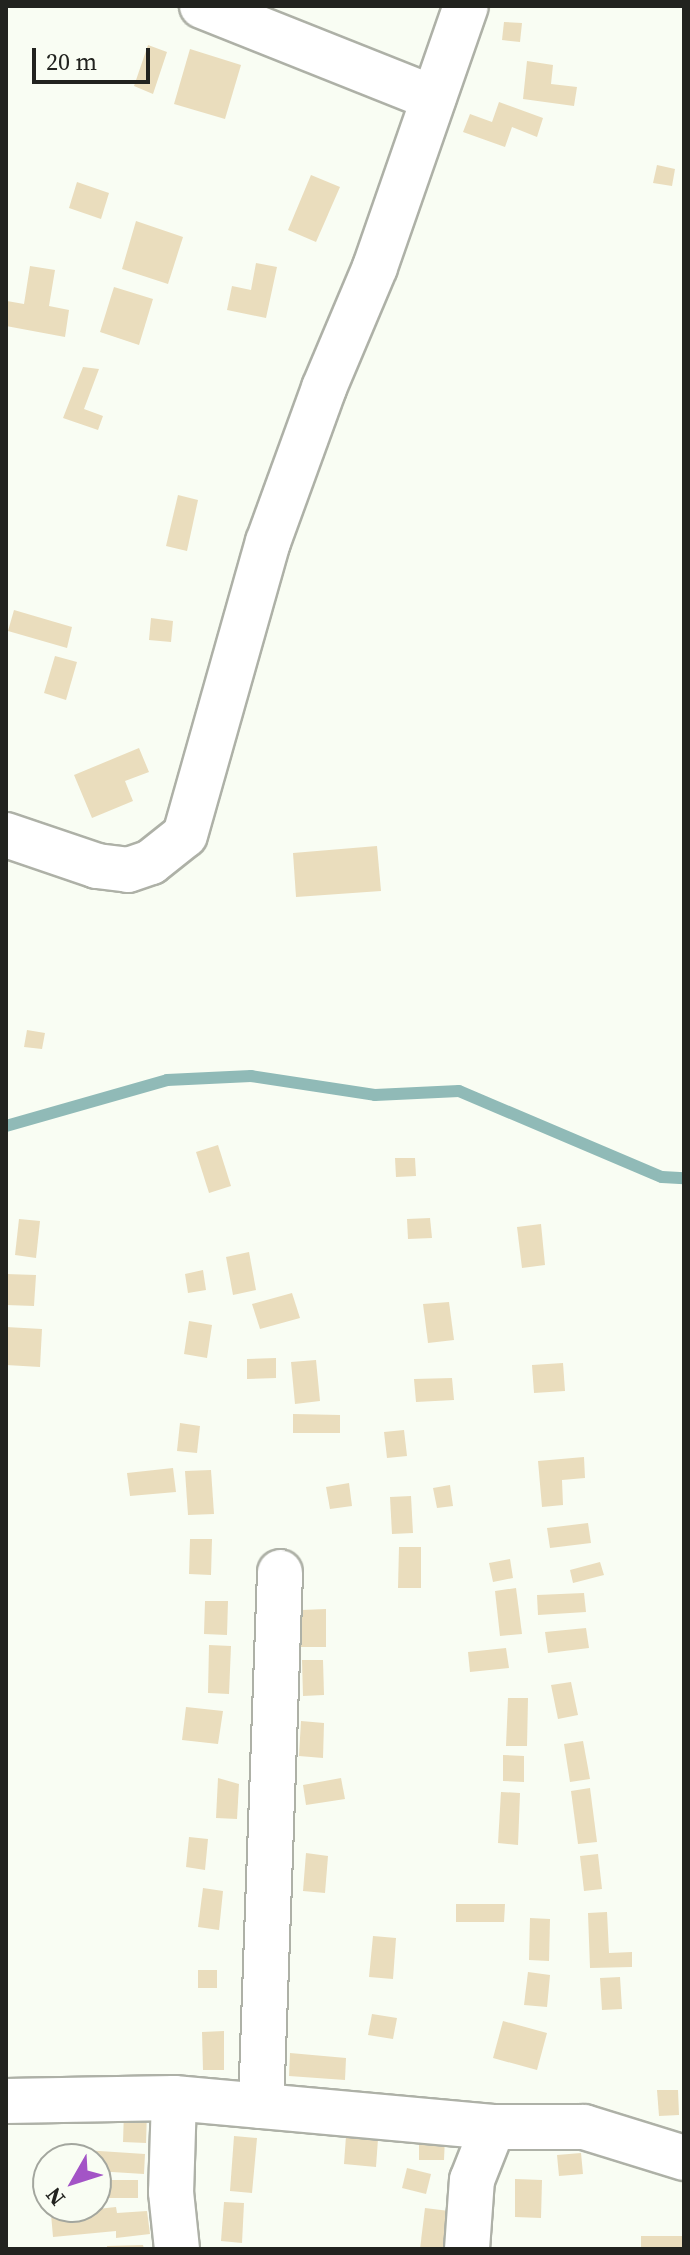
<!DOCTYPE html>
<html>
<head>
<meta charset="utf-8">
<style>
  body { margin:0 }
  #map { position:relative; width:690px; height:2255px; overflow:hidden; background:#f9fdf3; font-family:"Source Serif 4",serif }
  div>[style] { position:absolute }
  [style*='--x'] { left:calc(var(--x)*1px); top:calc(var(--y)*1px); width:calc(var(--w)*1px); rotate:calc(var(--a)*1deg) }
  .stream>* { height:12px; margin:-6px; padding:0 6px; transform-origin:6px; border-radius:6px; background:#90bab7 }
  .building>* { inset:0; background:#eaddbd }
  .roads { filter:drop-shadow(2px 0 #aeb1a7) drop-shadow(-2px 0 #aeb1a7) drop-shadow(0 2px #aeb1a7) drop-shadow(0 -2px #aeb1a7) }
  .street>* { height:44px; margin:-22px; padding:0 22px; transform-origin:22px; border-radius:22px; background:#fff }
  span { translate:-50% -50%; white-space:nowrap; text-align:center; line-height:1.15; -webkit-text-stroke:6px #f9fdf3; paint-order:stroke }
  .frame { position:absolute; inset:0; border:8px solid #22231f; pointer-events:none }
  .north { position:absolute; left:32px; top:2143px; width:80px; height:80px; box-sizing:border-box; background:#f9fdf3; border:2px solid #a3a69e; border-radius:50%; rotate:231deg; font-size:22px; font-weight:700; line-height:32px; text-align:center; color:#22231f }
  .north::after { content:''; display:block; margin:auto; width:28px; height:36px; background:#a354c6; clip-path:polygon(50% 0,100% 100%,50% 72%,0 100%) }
  .scale { position:absolute; left:32px; top:48px; width:118px; height:36px; box-sizing:border-box; border:4px solid #22231f; border-top:0; padding-left:10px; font-size:24px; line-height:28px; white-space:nowrap; color:#22231f; -webkit-text-stroke:6px #f9fdf3; paint-order:stroke }
</style>
</head>
<body>
<div id="map">
  <div class="stream">
    <i style="--x:6;--y:1126;--w:167;--a:-15.9"></i>
    <i style="--x:167;--y:1080;--w:84;--a:-2.7"></i>
    <i style="--x:251;--y:1076;--w:125;--a:8.7"></i>
    <i style="--x:375;--y:1095;--w:84;--a:-2.7"></i>
    <i style="--x:459;--y:1091;--w:220;--a:23"></i>
    <i style="--x:662;--y:1177;--w:22;--a:3"></i>
  </div>
  <div class="building">
    <i style="clip-path:polygon(504px 22px,522px 23px,520px 42px,502px 40px)"></i>
    <i style="clip-path:polygon(148px 45px,167px 52px,153px 94px,134px 86px)"></i>
    <i style="clip-path:polygon(190px 49px,241px 65px,225px 119px,174px 104px)"></i>
    <i style="clip-path:polygon(527px 61px,553px 65px,551px 84px,577px 87px,574px 106px,523px 99px)"></i>
    <i style="clip-path:polygon(499px 102px,543px 118px,537px 137px,512px 127px,505px 147px,463px 132px,470px 114px,492px 122px)"></i>
    <i style="clip-path:polygon(657px 165px,675px 169px,672px 186px,653px 183px)"></i>
    <i style="clip-path:polygon(311px 175px,340px 187px,316px 242px,288px 230px)"></i>
    <i style="clip-path:polygon(77px 182px,109px 193px,101px 219px,69px 208px)"></i>
    <i style="clip-path:polygon(136px 221px,183px 237px,168px 284px,122px 269px)"></i>
    <i style="clip-path:polygon(256px 263px,277px 267px,266px 318px,227px 310px,232px 286px,251px 290px)"></i>
    <i style="clip-path:polygon(30px 266px,55px 270px,49px 306px,69px 310px,65px 337px,6px 326px,7px 301px,24px 304px)"></i>
    <i style="clip-path:polygon(114px 287px,153px 299px,139px 345px,100px 332px)"></i>
    <i style="clip-path:polygon(83px 367px,99px 369px,84px 409px,103px 416px,98px 430px,63px 418px)"></i>
    <i style="clip-path:polygon(178px 495px,198px 500px,187px 551px,166px 546px)"></i>
    <i style="clip-path:polygon(14px 610px,72px 627px,67px 648px,8px 631px)"></i>
    <i style="clip-path:polygon(151px 618px,173px 621px,171px 642px,149px 640px)"></i>
    <i style="clip-path:polygon(55px 656px,77px 662px,66px 700px,44px 693px)"></i>
    <i style="clip-path:polygon(139px 748px,149px 772px,125px 781px,133px 801px,92px 818px,74px 775px)"></i>
    <i style="clip-path:polygon(377px 846px,381px 891px,296px 897px,293px 853px)"></i>
    <i style="clip-path:polygon(27px 1030px,45px 1033px,42px 1049px,24px 1047px)"></i>
    <i style="clip-path:polygon(218px 1145px,231px 1186px,209px 1193px,196px 1152px)"></i>
    <i style="clip-path:polygon(395px 1158px,415px 1158px,416px 1176px,396px 1177px)"></i>
    <i style="clip-path:polygon(430px 1218px,432px 1238px,408px 1239px,407px 1219px)"></i>
    <i style="clip-path:polygon(19px 1219px,40px 1221px,36px 1258px,15px 1255px)"></i>
    <i style="clip-path:polygon(541px 1224px,545px 1265px,522px 1268px,517px 1227px)"></i>
    <i style="clip-path:polygon(249px 1252px,256px 1290px,233px 1295px,226px 1257px)"></i>
    <i style="clip-path:polygon(203px 1270px,206px 1290px,188px 1293px,185px 1274px)"></i>
    <i style="clip-path:polygon(6px 1274px,36px 1275px,34px 1306px,6px 1305px)"></i>
    <i style="clip-path:polygon(292px 1293px,300px 1318px,260px 1329px,252px 1304px)"></i>
    <i style="clip-path:polygon(449px 1302px,454px 1340px,428px 1343px,423px 1304px)"></i>
    <i style="clip-path:polygon(189px 1321px,212px 1325px,207px 1358px,184px 1354px)"></i>
    <i style="clip-path:polygon(6px 1327px,42px 1329px,40px 1367px,6px 1365px)"></i>
    <i style="clip-path:polygon(276px 1358px,276px 1378px,247px 1379px,247px 1359px)"></i>
    <i style="clip-path:polygon(316px 1360px,320px 1401px,295px 1404px,291px 1362px)"></i>
    <i style="clip-path:polygon(563px 1363px,565px 1391px,534px 1393px,532px 1365px)"></i>
    <i style="clip-path:polygon(452px 1378px,454px 1400px,416px 1402px,414px 1379px)"></i>
    <i style="clip-path:polygon(293px 1414px,340px 1415px,340px 1433px,293px 1433px)"></i>
    <i style="clip-path:polygon(180px 1423px,200px 1426px,197px 1453px,177px 1451px)"></i>
    <i style="clip-path:polygon(404px 1430px,407px 1456px,387px 1458px,384px 1432px)"></i>
    <i style="clip-path:polygon(584px 1457px,585px 1478px,562px 1480px,563px 1505px,542px 1507px,538px 1461px)"></i>
    <i style="clip-path:polygon(173px 1468px,176px 1492px,130px 1496px,127px 1473px)"></i>
    <i style="clip-path:polygon(211px 1470px,214px 1514px,188px 1515px,185px 1471px)"></i>
    <i style="clip-path:polygon(349px 1483px,352px 1506px,330px 1509px,326px 1487px)"></i>
    <i style="clip-path:polygon(450px 1485px,453px 1506px,437px 1508px,433px 1488px)"></i>
    <i style="clip-path:polygon(411px 1496px,413px 1533px,392px 1534px,390px 1497px)"></i>
    <i style="clip-path:polygon(588px 1523px,591px 1543px,550px 1548px,547px 1528px)"></i>
    <i style="clip-path:polygon(190px 1539px,212px 1539px,211px 1575px,189px 1574px)"></i>
    <i style="clip-path:polygon(399px 1547px,421px 1547px,421px 1588px,398px 1588px)"></i>
    <i style="clip-path:polygon(510px 1559px,513px 1578px,493px 1582px,489px 1563px)"></i>
    <i style="clip-path:polygon(600px 1562px,604px 1575px,573px 1583px,570px 1570px)"></i>
    <i style="clip-path:polygon(516px 1588px,522px 1634px,500px 1636px,495px 1591px)"></i>
    <i style="clip-path:polygon(584px 1593px,586px 1612px,538px 1615px,537px 1595px)"></i>
    <i style="clip-path:polygon(205px 1601px,228px 1601px,227px 1635px,204px 1634px)"></i>
    <i style="clip-path:polygon(326px 1609px,326px 1647px,301px 1647px,302px 1610px)"></i>
    <i style="clip-path:polygon(586px 1628px,589px 1648px,548px 1653px,545px 1632px)"></i>
    <i style="clip-path:polygon(209px 1645px,231px 1646px,229px 1694px,208px 1693px)"></i>
    <i style="clip-path:polygon(506px 1648px,509px 1668px,470px 1672px,468px 1652px)"></i>
    <i style="clip-path:polygon(302px 1660px,323px 1660px,324px 1695px,303px 1696px)"></i>
    <i style="clip-path:polygon(571px 1682px,578px 1715px,558px 1719px,551px 1685px)"></i>
    <i style="clip-path:polygon(508px 1698px,528px 1698px,527px 1746px,506px 1746px)"></i>
    <i style="clip-path:polygon(186px 1707px,223px 1711px,218px 1744px,182px 1740px)"></i>
    <i style="clip-path:polygon(301px 1721px,324px 1723px,323px 1758px,299px 1756px)"></i>
    <i style="clip-path:polygon(583px 1741px,590px 1779px,570px 1782px,564px 1744px)"></i>
    <i style="clip-path:polygon(503px 1755px,524px 1756px,524px 1782px,503px 1781px)"></i>
    <i style="clip-path:polygon(218px 1778px,239px 1784px,237px 1819px,216px 1818px)"></i>
    <i style="clip-path:polygon(341px 1778px,345px 1799px,306px 1805px,303px 1785px)"></i>
    <i style="clip-path:polygon(590px 1788px,597px 1842px,578px 1844px,571px 1791px)"></i>
    <i style="clip-path:polygon(501px 1792px,520px 1793px,518px 1845px,498px 1843px)"></i>
    <i style="clip-path:polygon(189px 1837px,208px 1839px,205px 1870px,186px 1867px)"></i>
    <i style="clip-path:polygon(306px 1853px,328px 1856px,325px 1893px,303px 1891px)"></i>
    <i style="clip-path:polygon(598px 1854px,602px 1889px,584px 1891px,580px 1856px)"></i>
    <i style="clip-path:polygon(203px 1888px,223px 1891px,219px 1930px,198px 1927px)"></i>
    <i style="clip-path:polygon(456px 1904px,505px 1904px,504px 1922px,456px 1922px)"></i>
    <i style="clip-path:polygon(607px 1912px,609px 1953px,632px 1952px,632px 1967px,590px 1968px,588px 1913px)"></i>
    <i style="clip-path:polygon(530px 1918px,550px 1919px,549px 1961px,529px 1960px)"></i>
    <i style="clip-path:polygon(373px 1936px,396px 1938px,393px 1979px,369px 1977px)"></i>
    <i style="clip-path:polygon(198px 1970px,217px 1970px,217px 1988px,198px 1988px)"></i>
    <i style="clip-path:polygon(528px 1972px,550px 1975px,547px 2007px,524px 2005px)"></i>
    <i style="clip-path:polygon(620px 1977px,622px 2009px,602px 2010px,600px 1978px)"></i>
    <i style="clip-path:polygon(372px 2014px,397px 2018px,393px 2039px,368px 2035px)"></i>
    <i style="clip-path:polygon(503px 2021px,547px 2033px,537px 2070px,493px 2058px)"></i>
    <i style="clip-path:polygon(224px 2031px,224px 2070px,203px 2070px,202px 2032px)"></i>
    <i style="clip-path:polygon(290px 2053px,346px 2058px,345px 2080px,289px 2076px)"></i>
    <i style="clip-path:polygon(657px 2090px,678px 2090px,679px 2115px,659px 2116px)"></i>
    <i style="clip-path:polygon(124px 2110px,147px 2111px,146px 2143px,123px 2142px)"></i>
    <i style="clip-path:polygon(234px 2136px,257px 2138px,252px 2193px,230px 2191px)"></i>
    <i style="clip-path:polygon(346px 2136px,378px 2139px,376px 2167px,344px 2164px)"></i>
    <i style="clip-path:polygon(419px 2137px,445px 2137px,444px 2160px,419px 2160px)"></i>
    <i style="clip-path:polygon(84px 2150px,145px 2154px,144px 2174px,96px 2171px,96px 2159px,84px 2159px)"></i>
    <i style="clip-path:polygon(581px 2153px,583px 2174px,559px 2176px,557px 2155px)"></i>
    <i style="clip-path:polygon(407px 2168px,431px 2174px,426px 2194px,402px 2188px)"></i>
    <i style="clip-path:polygon(515px 2179px,542px 2180px,541px 2218px,515px 2217px)"></i>
    <i style="clip-path:polygon(99px 2180px,138px 2180px,138px 2198px,99px 2198px)"></i>
    <i style="clip-path:polygon(224px 2202px,244px 2203px,242px 2243px,221px 2241px)"></i>
    <i style="clip-path:polygon(116px 2207px,117px 2213px,147px 2211px,150px 2234px,116px 2238px,116px 2231px,53px 2237px,51px 2214px)"></i>
    <i style="clip-path:polygon(425px 2208px,449px 2211px,445px 2249px,420px 2249px)"></i>
    <i style="clip-path:polygon(641px 2236px,684px 2236px,684px 2249px,641px 2249px)"></i>
    <i style="clip-path:polygon(143px 2245px,144px 2249px,107px 2249px,107px 2246px)"></i>
  </div>
  <div class="roads">
    <div class="street">
      <i style="--x:202;--y:6;--w:249;--a:21.7"></i>
      <i style="--x:6;--y:835;--w:96;--a:18.8"></i>
      <i style="--x:97;--y:866;--w:31;--a:7"></i>
      <i style="--x:128;--y:870;--w:24;--a:-19"></i>
      <i style="--x:151;--y:862;--w:43;--a:-38.5"></i>
      <i style="--x:185;--y:835;--w:305;--a:-74.2"></i>
      <i style="--x:268;--y:542;--w:164;--a:-70"></i>
      <i style="--x:324;--y:388;--w:131;--a:-67.1"></i>
      <i style="--x:375;--y:267;--w:276;--a:-70.8"></i>
      <i style="--x:174;--y:2098;--w:94;--a:91.8"></i>
      <i style="--x:171;--y:2192;--w:57;--a:84"></i>
      <i style="--x:6;--y:2101;--w:168;--a:-1"></i>
      <i style="--x:174;--y:2098;--w:320;--a:5.2"></i>
      <i style="--x:493;--y:2127;--w:91;--a:0"></i>
      <i style="--x:584;--y:2127;--w:105;--a:17.2"></i>
      <i style="--x:261;--y:2106;--w:534;--a:-87.96"></i>
      <i style="--x:467;--y:2249;--w:69;--a:-85.9"></i>
      <i style="--x:472;--y:2180;--w:57;--a:-68.4"></i>
    </div>
  </div>
  <div class="frame"></div>
  <div class="north">N</div>
  <div class="scale">20 m</div>
</div>
</body>
</html>
